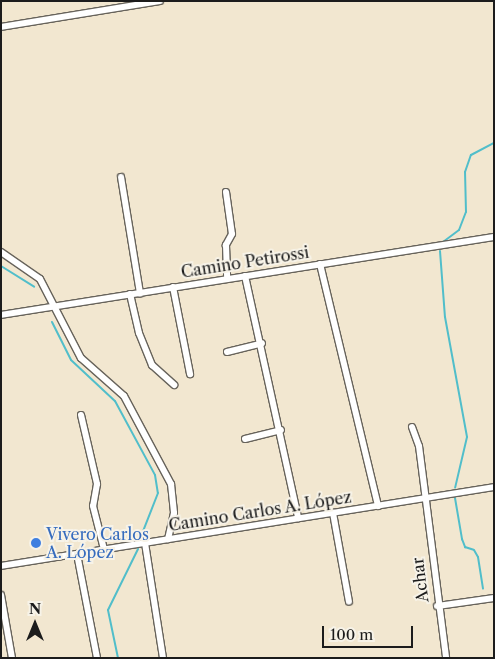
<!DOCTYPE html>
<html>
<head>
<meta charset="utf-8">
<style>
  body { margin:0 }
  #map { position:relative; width:495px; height:659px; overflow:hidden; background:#f2e7d0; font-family:"Libre Caslon Text",serif }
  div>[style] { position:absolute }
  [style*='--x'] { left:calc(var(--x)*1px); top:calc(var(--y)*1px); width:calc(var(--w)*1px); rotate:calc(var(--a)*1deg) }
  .stream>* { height:2px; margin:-1px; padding:0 1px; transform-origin:1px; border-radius:1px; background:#51beca }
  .roads { filter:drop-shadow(1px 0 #67635b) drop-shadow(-1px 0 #67635b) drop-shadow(0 1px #67635b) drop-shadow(0 -1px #67635b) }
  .minor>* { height:6px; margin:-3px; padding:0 3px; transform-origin:3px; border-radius:3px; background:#fff }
  .dots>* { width:14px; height:14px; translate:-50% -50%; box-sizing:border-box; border:2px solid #f7f3e8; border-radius:50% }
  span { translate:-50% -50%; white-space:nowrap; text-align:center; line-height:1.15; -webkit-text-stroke:4px #f7f3e8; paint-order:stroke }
  .street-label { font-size:16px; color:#1c1c1c }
  .shop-label { font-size:16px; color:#366cbe }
  .left { translate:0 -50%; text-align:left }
  .frame { position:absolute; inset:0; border:2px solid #1c1c1c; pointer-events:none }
  .north { position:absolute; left:10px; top:599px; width:50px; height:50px; -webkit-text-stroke:4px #f7f3e8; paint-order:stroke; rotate:0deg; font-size:14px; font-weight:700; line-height:20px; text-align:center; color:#1c1c1c }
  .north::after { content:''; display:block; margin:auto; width:18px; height:22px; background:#1c1c1c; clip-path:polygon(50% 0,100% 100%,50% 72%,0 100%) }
  .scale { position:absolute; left:322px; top:626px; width:91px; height:22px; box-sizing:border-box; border:2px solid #1c1c1c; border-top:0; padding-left:6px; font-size:15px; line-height:18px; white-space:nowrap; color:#1c1c1c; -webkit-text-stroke:4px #f7f3e8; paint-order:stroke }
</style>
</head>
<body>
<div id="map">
  <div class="stream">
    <i style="--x:443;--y:242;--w:20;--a:-37"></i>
    <i style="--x:459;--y:230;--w:19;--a:-69"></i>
    <i style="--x:466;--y:212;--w:40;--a:-91.4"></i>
    <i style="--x:465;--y:172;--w:18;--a:-71"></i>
    <i style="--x:471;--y:155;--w:26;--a:-28"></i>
    <i style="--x:440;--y:251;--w:66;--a:85.7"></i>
    <i style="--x:445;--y:317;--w:122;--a:79.6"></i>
    <i style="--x:467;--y:437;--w:52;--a:103.2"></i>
    <i style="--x:1;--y:266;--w:39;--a:32"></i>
    <i style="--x:52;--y:322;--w:42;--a:63.4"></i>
    <i style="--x:71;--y:360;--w:60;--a:43"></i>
    <i style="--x:115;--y:401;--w:84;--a:61.6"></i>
    <i style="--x:155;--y:475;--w:18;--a:81"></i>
    <i style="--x:158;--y:493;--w:49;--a:111.4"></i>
    <i style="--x:455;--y:498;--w:42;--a:80.3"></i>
    <i style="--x:462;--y:539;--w:9;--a:69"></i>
    <i style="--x:465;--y:547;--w:9;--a:18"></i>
    <i style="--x:474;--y:550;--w:8;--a:60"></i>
    <i style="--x:478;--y:557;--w:32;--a:81"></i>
    <i style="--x:118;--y:658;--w:49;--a:-101.8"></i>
    <i style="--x:108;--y:610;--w:68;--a:-63.8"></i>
  </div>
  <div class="roads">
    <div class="minor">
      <i style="--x:1;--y:27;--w:161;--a:-9.3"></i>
      <i style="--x:121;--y:177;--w:118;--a:80.7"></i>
      <i style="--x:226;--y:192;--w:42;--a:81.9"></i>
      <i style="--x:232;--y:234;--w:13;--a:119"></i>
      <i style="--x:226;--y:245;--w:34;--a:88"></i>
      <i style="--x:1;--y:252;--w:47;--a:34.7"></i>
      <i style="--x:40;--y:279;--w:89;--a:62.6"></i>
      <i style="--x:81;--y:358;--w:57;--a:41.5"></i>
      <i style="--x:124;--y:396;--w:100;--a:61.9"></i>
      <i style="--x:171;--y:484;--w:29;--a:84"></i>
      <i style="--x:174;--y:513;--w:27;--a:103"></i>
      <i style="--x:320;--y:264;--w:249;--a:76.5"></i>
      <i style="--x:245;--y:276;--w:248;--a:77.6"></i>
      <i style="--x:173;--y:287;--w:89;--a:78.9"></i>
      <i style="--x:130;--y:294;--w:40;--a:77"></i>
      <i style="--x:139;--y:333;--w:35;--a:68"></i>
      <i style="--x:152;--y:365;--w:30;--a:42"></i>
      <i style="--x:1;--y:315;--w:499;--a:-9"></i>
      <i style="--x:227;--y:352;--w:36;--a:-14"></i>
      <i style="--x:81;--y:415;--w:71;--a:76.9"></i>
      <i style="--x:97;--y:484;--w:22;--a:100"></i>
      <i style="--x:93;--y:506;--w:44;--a:75.7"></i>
      <i style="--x:412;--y:427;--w:20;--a:70"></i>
      <i style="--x:419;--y:446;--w:214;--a:82.7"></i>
      <i style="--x:245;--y:439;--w:37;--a:-14"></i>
      <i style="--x:333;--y:513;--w:90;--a:79.8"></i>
      <i style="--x:145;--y:543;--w:116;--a:81.1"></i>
      <i style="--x:77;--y:554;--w:106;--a:79.1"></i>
      <i style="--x:1;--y:566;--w:499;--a:-9.1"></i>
      <i style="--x:1;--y:595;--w:64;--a:80.1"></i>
      <i style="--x:437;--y:606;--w:58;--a:-8"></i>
    </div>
  </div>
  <div class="dots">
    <i style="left:36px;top:543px;background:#3f7fe0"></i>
  </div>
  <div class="street-label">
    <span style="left:245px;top:262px;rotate:-9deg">Camino Petirossi</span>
    <span style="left:260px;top:511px;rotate:-9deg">Camino Carlos A. López</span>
    <span style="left:420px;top:580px;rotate:-97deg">Achar</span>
  </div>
  <div class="shop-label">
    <span class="left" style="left:46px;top:543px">Vivero Carlos<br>A. López</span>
  </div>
  <div class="frame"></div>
  <div class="north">N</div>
  <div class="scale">100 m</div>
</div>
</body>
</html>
